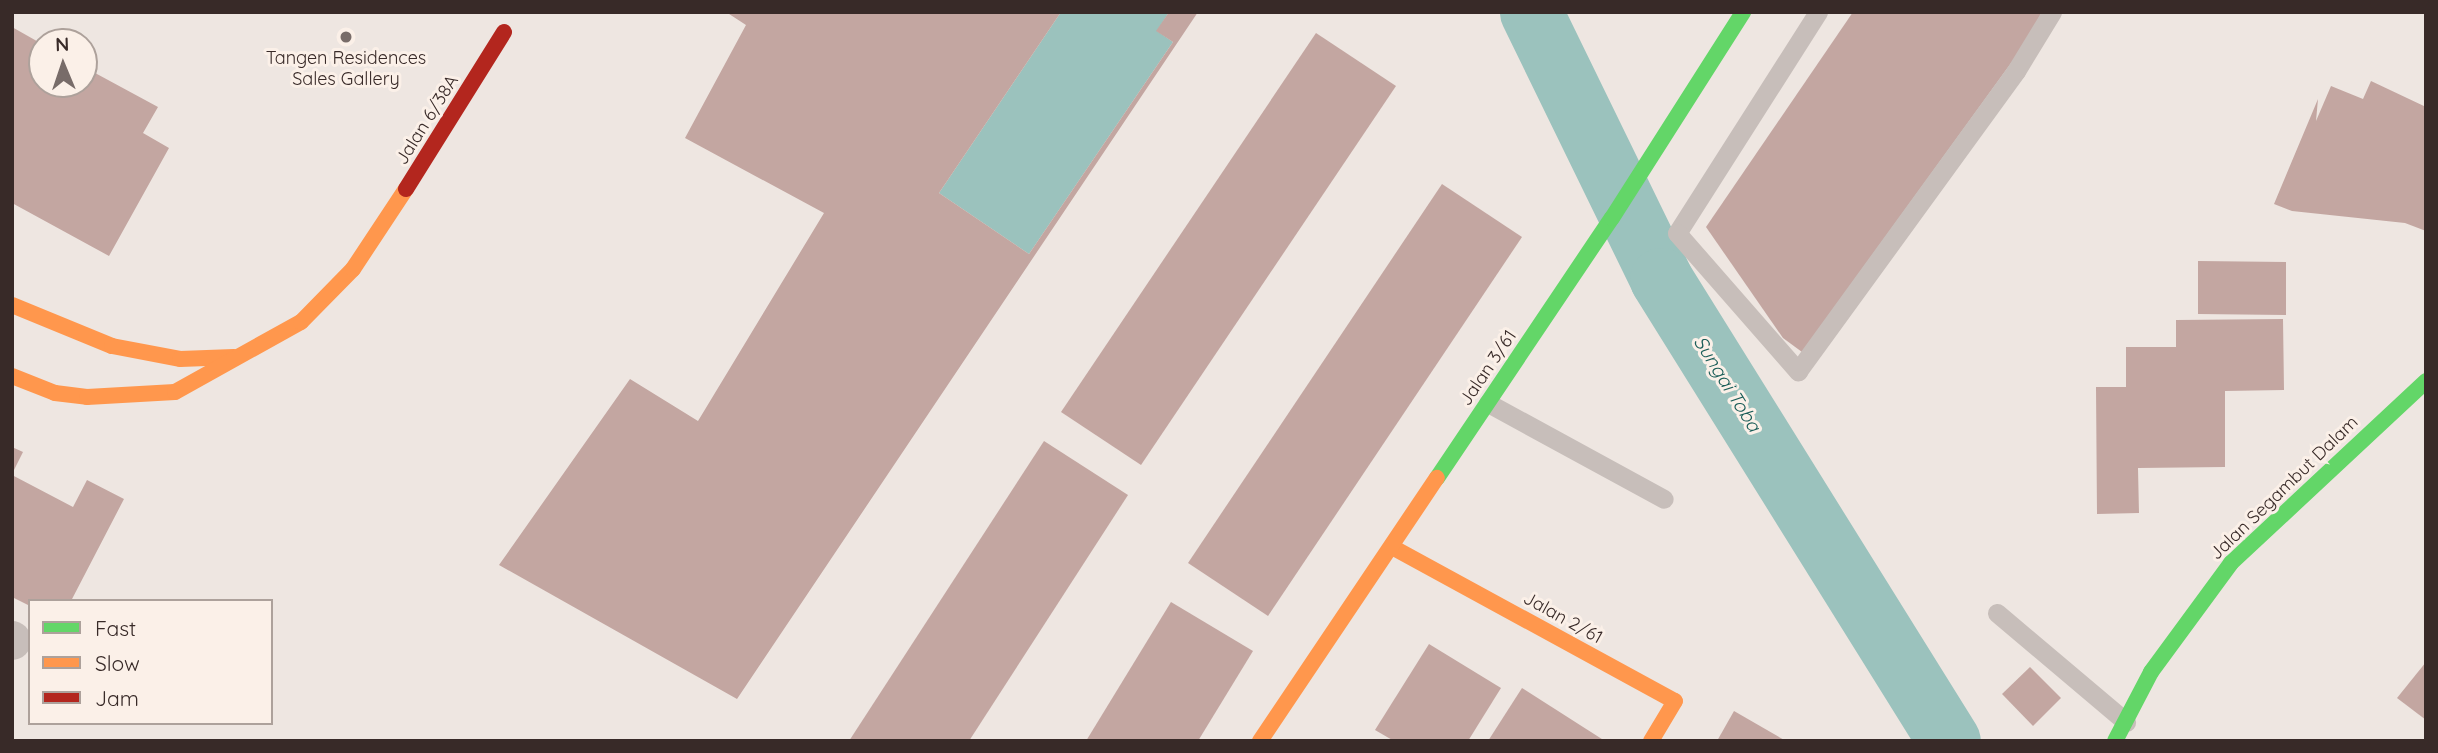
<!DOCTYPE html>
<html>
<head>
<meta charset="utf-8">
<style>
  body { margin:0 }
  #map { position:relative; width:2438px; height:753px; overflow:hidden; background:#eee6e1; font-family:Quicksand,sans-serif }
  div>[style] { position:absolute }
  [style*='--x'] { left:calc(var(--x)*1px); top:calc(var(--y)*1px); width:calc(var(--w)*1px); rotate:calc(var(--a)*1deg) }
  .water>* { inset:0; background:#9bc2bd }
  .river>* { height:63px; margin:-31.5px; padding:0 31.5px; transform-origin:31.5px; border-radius:31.5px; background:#9bc2bd }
  .building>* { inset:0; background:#c3a6a1 }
  .lane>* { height:19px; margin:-9.5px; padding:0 9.5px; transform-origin:9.5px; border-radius:9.5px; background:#c7beba }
  .street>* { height:38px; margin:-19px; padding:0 19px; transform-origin:19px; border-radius:19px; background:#c7beba }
  .fast>* { height:16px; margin:-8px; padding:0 8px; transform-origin:8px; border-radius:8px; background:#63d668 }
  .slow>* { height:16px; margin:-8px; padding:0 8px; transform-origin:8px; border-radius:8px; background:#ff974d }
  .jam>* { height:16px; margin:-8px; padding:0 8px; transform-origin:8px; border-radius:8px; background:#b3261e }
  .dots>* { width:19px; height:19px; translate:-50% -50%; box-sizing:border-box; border:4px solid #fbf0e8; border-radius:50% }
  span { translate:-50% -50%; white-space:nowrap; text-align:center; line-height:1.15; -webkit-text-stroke:6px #fbf0e8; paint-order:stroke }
  .poi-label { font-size:18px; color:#382a28 }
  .street-label { font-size:18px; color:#382a28 }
  .water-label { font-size:19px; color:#1a5d58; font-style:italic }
  .frame { position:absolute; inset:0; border:14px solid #382a28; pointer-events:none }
  .legend { position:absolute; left:28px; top:599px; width:245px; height:126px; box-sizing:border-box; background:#fbf0e8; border:2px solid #ada19b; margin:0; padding:9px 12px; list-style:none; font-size:21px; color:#382a28 }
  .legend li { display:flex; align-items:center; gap:14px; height:35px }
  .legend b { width:35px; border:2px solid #ada19b }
  .north { position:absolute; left:28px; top:28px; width:70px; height:70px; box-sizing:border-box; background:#fbf0e8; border:2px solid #ada19b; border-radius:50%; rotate:358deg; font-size:19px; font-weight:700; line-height:28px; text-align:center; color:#382a28 }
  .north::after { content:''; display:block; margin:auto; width:24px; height:32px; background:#786c69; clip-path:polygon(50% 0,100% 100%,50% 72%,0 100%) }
</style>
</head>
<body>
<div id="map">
  <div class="water">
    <i style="clip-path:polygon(1061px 12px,1169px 12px,1157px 31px,1173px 42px,1029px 254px,939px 193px)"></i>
  </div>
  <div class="river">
    <i style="--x:1531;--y:12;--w:297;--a:64"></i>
    <i style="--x:1661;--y:279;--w:544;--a:58.06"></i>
  </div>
  <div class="building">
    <i style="clip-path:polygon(726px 12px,1061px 12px,939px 193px,1029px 254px,1173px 42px,1156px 31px,1169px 12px,1198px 12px,737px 699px,499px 565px,630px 379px,698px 421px,824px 213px,685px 138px,746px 25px)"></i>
    <i style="clip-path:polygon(1853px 12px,2042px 12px,2022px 48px,1802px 352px,1783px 338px,1706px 227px)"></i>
    <i style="clip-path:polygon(12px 27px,42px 44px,42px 84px,84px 84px,84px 67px,158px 107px,143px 133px,169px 148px,109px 256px,12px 203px)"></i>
    <i style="clip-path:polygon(1316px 33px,1396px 86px,1141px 465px,1061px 412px)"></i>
    <i style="clip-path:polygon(2371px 81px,2426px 107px,2426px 231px,2405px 223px,2292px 211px,2274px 204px,2318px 99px,2316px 121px,2331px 86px,2363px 99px)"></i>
    <i style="clip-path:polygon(1442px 184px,1522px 237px,1268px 616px,1188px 563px)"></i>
    <i style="clip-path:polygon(2198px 261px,2286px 262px,2286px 315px,2198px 314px)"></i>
    <i style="clip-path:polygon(2283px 319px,2284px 390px,2225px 391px,2225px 467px,2138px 468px,2139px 513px,2097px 514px,2096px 387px,2126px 387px,2126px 347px,2176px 347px,2176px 320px)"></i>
    <i style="clip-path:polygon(1044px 441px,1128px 495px,969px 741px,849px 741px)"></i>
    <i style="clip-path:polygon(12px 447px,23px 452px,12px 474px)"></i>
    <i style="clip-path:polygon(12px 475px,73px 507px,87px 480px,124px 499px,71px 601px,30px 601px,30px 606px,12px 597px)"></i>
    <i style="clip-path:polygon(1171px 602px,1253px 651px,1198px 741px,1086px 741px)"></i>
    <i style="clip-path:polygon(1429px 644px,1501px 688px,1468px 741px,1394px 741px,1375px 730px)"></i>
    <i style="clip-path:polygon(2426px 662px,2426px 720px,2397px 698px)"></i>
    <i style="clip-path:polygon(2030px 667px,2061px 698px,2033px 726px,2002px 694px)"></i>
    <i style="clip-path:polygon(1522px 688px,1605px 741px,1488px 741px)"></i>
    <i style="clip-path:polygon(1734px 711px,1786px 741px,1717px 741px)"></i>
  </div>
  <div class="lane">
    <i style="--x:1818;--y:12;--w:262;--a:122.5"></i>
    <i style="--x:1677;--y:233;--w:184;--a:48.8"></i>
    <i style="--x:1798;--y:371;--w:371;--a:-54"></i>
    <i style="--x:2016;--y:71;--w:69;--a:-58.6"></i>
    <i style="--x:1488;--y:403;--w:200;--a:28.6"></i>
    <i style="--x:1997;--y:613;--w:169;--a:40.2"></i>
  </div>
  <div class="street">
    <i style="--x:12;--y:640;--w:1;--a:90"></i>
  </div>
  <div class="fast">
    <i style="--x:1437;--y:478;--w:313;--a:-56.1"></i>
    <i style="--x:1612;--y:218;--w:244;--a:-57.5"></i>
    <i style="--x:2115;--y:741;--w:78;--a:-62.4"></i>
    <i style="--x:2151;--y:672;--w:135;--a:-53.7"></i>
    <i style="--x:2231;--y:563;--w:267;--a:-43"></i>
  </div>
  <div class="slow">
    <i style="--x:12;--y:305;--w:108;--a:22.3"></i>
    <i style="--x:112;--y:346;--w:69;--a:10.8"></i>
    <i style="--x:180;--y:359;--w:54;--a:-2.1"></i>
    <i style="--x:12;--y:376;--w:46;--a:21.6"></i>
    <i style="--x:55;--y:393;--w:32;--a:7"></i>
    <i style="--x:87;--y:397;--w:88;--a:-3.3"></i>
    <i style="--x:175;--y:392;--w:144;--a:-29.1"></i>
    <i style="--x:301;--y:322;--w:74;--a:-45.5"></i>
    <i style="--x:353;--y:269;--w:96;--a:-56.5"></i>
    <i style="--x:1392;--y:547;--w:322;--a:28.6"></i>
    <i style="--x:1675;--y:701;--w:47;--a:121"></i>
    <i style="--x:1260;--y:741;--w:317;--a:-56.1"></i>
  </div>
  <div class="jam">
    <i style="--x:406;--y:189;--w:185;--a:-58"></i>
  </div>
  <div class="dots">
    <i style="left:346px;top:37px;background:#786c69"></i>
  </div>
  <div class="poi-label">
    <span style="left:346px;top:69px">Tangen Residences<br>Sales Gallery</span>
  </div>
  <div class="street-label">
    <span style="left:427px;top:120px;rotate:-58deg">Jalan 6/38A</span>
    <span style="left:1488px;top:368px;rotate:-56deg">Jalan 3/61</span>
    <span style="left:2284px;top:488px;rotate:-44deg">Jalan Segambut Dalam</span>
    <span style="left:1563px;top:618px;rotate:29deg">Jalan 2/61</span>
  </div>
  <div class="water-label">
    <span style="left:1727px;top:384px;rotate:58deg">Sungai Toba</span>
  </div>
  <div class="frame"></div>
  <ul class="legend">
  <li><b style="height:9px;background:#63d668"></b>Fast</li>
  <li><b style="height:9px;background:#ff974d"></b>Slow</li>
  <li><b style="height:9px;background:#b3261e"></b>Jam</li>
  </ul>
  <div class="north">N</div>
</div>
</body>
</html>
